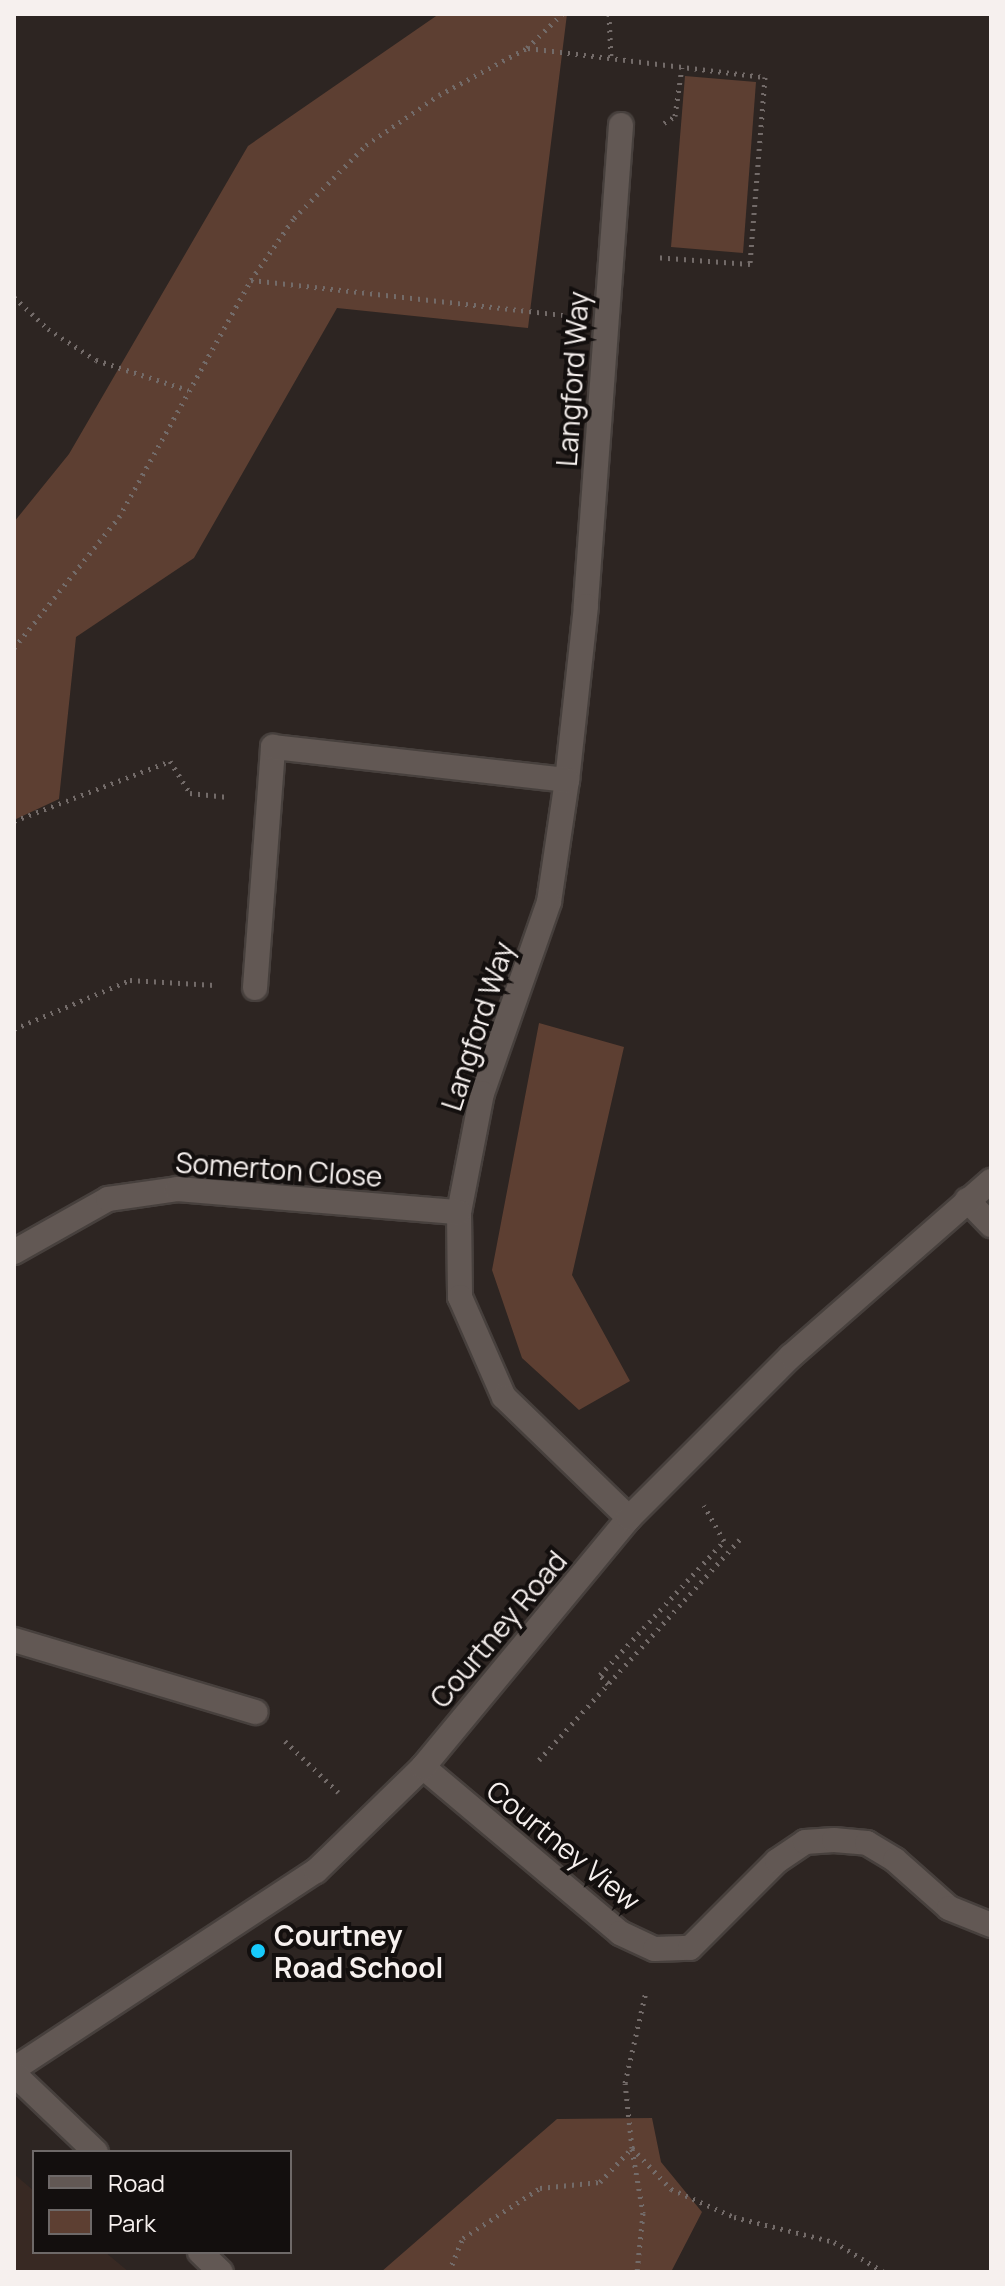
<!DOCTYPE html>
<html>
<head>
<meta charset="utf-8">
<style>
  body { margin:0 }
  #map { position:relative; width:1005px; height:2286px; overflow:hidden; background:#2d2522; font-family:Manrope,sans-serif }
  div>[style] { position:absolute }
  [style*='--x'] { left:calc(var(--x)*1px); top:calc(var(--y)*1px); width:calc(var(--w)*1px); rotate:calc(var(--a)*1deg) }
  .built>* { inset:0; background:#382923 }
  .green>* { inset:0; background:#5d3f32 }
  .path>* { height:5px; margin-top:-2.5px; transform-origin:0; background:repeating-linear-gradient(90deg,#736b69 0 2px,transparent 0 8px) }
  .roads { filter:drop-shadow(2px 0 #47403d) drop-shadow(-2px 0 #47403d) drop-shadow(0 2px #47403d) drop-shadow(0 -2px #47403d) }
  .minor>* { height:24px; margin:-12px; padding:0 12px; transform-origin:12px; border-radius:12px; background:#625854 }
  .dots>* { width:22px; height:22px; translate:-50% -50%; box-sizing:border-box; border:4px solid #130f0e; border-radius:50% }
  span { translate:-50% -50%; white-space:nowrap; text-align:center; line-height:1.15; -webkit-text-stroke:8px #130f0e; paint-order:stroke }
  .street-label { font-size:28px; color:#f6f0ee }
  .poi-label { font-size:28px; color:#f6f0ee; font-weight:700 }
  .left { translate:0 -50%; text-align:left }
  .frame { position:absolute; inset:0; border:16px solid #f6f0ee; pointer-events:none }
  .legend { position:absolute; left:32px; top:2150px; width:260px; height:104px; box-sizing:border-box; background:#130f0e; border:2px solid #6e6968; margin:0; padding:10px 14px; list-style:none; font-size:24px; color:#f6f0ee }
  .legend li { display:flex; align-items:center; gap:16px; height:40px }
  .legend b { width:40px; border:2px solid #6e6968 }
</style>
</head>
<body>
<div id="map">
  <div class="built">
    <i style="clip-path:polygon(14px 2174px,34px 2191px,34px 2252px,105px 2252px,129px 2272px,14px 2272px)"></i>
  </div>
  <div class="green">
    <i style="clip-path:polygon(439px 14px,567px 14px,528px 328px,337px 308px,194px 558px,76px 637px,59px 799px,14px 820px,14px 522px,69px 454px,248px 146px)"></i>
    <i style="clip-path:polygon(685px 76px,756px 82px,743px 253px,671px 247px)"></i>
    <i style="clip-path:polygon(539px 1023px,624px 1047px,572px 1275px,630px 1381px,579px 1410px,522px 1358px,492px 1270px)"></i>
    <i style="clip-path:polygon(652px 2118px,661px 2162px,702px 2212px,671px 2272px,381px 2272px,557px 2119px)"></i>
  </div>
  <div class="path">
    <i style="--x:609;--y:14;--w:44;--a:87.4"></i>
    <i style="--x:528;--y:48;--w:239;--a:7"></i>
    <i style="--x:765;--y:77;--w:188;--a:94.6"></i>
    <i style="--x:750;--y:264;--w:96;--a:-175.8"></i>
    <i style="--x:664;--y:123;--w:13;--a:-32"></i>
    <i style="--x:675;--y:116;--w:49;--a:-81.9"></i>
    <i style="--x:251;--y:280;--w:315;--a:6.4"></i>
    <i style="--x:14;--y:297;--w:47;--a:43.3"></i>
    <i style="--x:48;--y:329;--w:57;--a:32.9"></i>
    <i style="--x:96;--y:360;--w:97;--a:18.1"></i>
    <i style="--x:14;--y:648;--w:168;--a:-51.3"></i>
    <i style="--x:119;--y:517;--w:271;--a:-60.9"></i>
    <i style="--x:251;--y:280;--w:75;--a:-55.3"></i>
    <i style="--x:294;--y:218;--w:103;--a:-45.4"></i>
    <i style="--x:366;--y:145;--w:88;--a:-34.4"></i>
    <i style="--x:439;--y:95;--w:100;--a:-28.1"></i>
    <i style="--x:527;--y:48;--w:49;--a:-44.2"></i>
    <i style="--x:14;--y:821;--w:167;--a:-21"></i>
    <i style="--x:170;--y:761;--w:38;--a:58"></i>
    <i style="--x:190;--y:793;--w:38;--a:6"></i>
    <i style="--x:14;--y:1029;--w:126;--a:-22.9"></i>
    <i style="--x:130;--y:980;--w:85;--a:3.4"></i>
    <i style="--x:608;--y:1684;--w:12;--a:-132"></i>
    <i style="--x:600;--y:1675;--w:183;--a:-47.2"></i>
    <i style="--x:724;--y:1541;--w:41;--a:-119.1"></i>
    <i style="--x:285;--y:1741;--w:74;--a:43.9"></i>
    <i style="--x:539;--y:1760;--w:299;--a:-47.7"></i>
    <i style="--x:632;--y:2148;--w:57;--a:46.4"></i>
    <i style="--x:671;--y:2189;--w:69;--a:24"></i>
    <i style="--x:734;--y:2217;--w:103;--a:14"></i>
    <i style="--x:834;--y:2242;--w:58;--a:31"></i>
    <i style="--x:632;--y:2149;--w:65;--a:80.2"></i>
    <i style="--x:643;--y:2213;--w:59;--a:95.8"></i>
    <i style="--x:449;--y:2272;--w:37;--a:-68"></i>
    <i style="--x:463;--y:2238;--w:92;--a:-33"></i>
    <i style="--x:540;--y:2188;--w:60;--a:-5.7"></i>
    <i style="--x:600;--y:2182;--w:47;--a:-46.7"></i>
    <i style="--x:632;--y:2148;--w:65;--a:-96.1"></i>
    <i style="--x:625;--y:2083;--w:94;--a:-77.1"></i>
  </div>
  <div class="roads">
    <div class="minor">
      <i style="--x:621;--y:125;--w:482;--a:94.2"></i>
      <i style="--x:586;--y:606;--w:175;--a:96.2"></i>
      <i style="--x:567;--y:780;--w:123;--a:98.4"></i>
      <i style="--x:549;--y:902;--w:202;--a:109.3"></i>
      <i style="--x:482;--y:1093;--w:121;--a:100.9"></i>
      <i style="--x:459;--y:1212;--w:85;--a:89.3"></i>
      <i style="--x:460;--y:1297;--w:109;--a:66.3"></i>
      <i style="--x:504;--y:1397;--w:174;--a:44.1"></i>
      <i style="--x:255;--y:988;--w:242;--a:-85.7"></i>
      <i style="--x:273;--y:747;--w:296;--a:6.4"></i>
      <i style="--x:967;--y:1200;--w:35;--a:46"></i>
      <i style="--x:14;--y:1252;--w:108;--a:-29.4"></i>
      <i style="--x:108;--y:1199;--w:70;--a:-8.2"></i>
      <i style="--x:177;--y:1189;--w:283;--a:4.7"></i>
      <i style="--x:14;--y:1640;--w:252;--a:16.6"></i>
      <i style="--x:423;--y:1767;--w:258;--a:40.1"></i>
      <i style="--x:620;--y:1933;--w:38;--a:25"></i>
      <i style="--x:655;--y:1949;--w:35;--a:-2"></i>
      <i style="--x:690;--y:1948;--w:123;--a:-45"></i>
      <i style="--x:777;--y:1861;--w:34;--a:-34"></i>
      <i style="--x:805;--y:1842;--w:29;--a:-4"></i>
      <i style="--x:834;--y:1840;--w:33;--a:5"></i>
      <i style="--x:867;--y:1843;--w:33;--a:31"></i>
      <i style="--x:895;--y:1860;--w:72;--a:41.6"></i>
      <i style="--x:949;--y:1908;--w:45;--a:22"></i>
      <i style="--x:14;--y:2069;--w:361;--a:-33.3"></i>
      <i style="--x:316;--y:1871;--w:149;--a:-44.2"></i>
      <i style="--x:423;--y:1767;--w:323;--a:-50.4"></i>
      <i style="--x:629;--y:1518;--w:229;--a:-45"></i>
      <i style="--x:791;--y:1356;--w:266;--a:-41.2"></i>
      <i style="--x:14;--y:2074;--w:113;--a:43.6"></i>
      <i style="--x:200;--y:2252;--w:29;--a:44"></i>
    </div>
  </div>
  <div class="dots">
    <i style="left:258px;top:1951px;background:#17cafb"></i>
  </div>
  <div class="street-label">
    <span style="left:572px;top:379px;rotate:-86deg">Langford Way</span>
    <span style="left:477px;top:1026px;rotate:-72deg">Langford Way</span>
    <span style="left:279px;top:1169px;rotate:4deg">Somerton Close</span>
    <span style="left:498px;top:1629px;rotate:-50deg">Courtney Road</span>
    <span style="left:564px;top:1845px;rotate:39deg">Courtney View</span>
  </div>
  <div class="poi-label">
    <span class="left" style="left:274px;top:1951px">Courtney<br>Road School</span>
  </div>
  <div class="frame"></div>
  <ul class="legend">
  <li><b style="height:10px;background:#625854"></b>Road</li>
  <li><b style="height:22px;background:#5d3f32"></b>Park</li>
  </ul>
</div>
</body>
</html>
